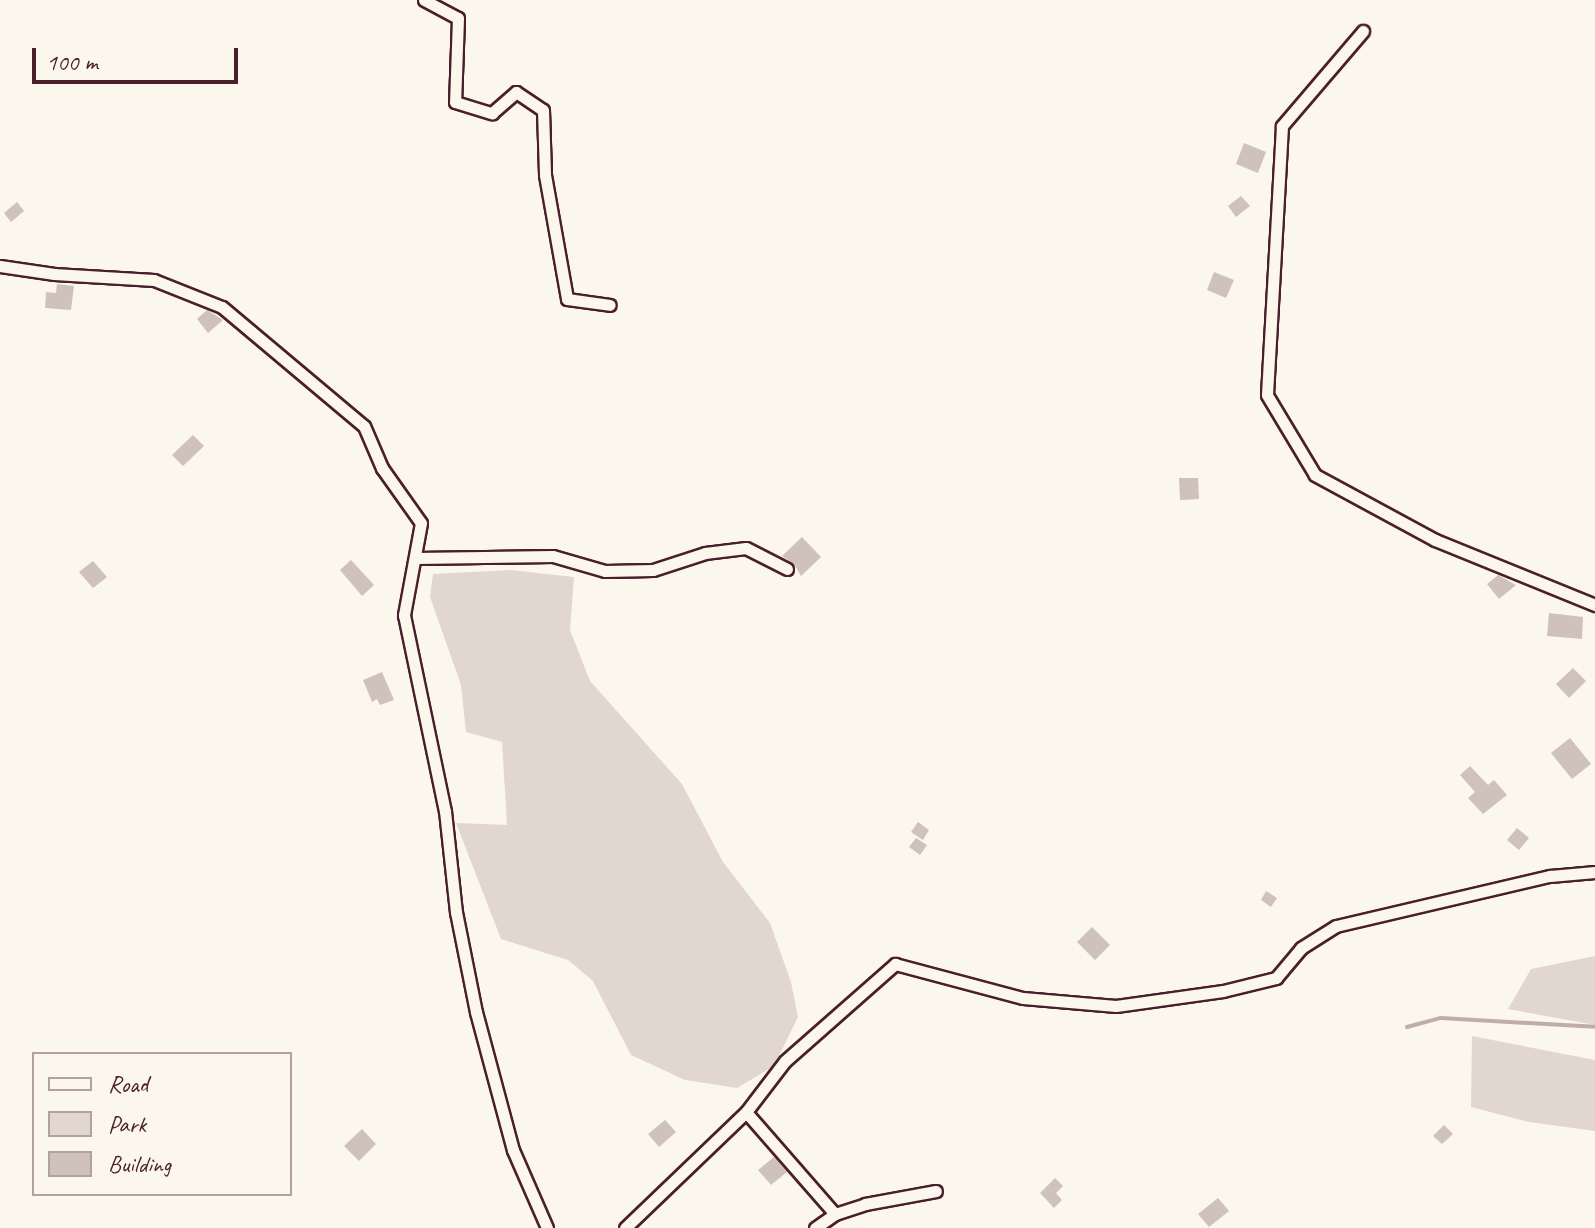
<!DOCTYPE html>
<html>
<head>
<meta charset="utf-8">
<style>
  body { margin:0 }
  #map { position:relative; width:1595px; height:1228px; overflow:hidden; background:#fbf7ec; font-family:Caveat,sans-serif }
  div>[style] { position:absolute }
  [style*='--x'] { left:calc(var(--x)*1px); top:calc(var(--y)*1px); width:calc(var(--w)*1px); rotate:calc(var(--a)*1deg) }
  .green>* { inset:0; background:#e2d7d0 }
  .stream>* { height:4px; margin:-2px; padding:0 2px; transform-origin:2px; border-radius:2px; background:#bfadaa }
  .building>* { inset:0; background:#cfc2bc }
  .roads { filter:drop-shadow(2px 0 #4a1f2b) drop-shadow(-2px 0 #4a1f2b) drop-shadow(0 2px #4a1f2b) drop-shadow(0 -2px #4a1f2b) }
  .minor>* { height:11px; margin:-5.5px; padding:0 5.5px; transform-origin:5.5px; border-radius:5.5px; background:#fbf7ec }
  span { translate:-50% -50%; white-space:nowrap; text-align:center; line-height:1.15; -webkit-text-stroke:6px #fbf7ec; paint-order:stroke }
  .legend { position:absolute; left:32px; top:1052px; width:260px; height:144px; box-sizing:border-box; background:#fbf7ec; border:2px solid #b4a19f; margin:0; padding:10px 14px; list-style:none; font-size:24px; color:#4a1f2b }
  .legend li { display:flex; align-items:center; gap:16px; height:40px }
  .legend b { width:40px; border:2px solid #b4a19f }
  .scale { position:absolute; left:32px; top:48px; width:206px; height:36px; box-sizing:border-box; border:4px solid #4a1f2b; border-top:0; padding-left:10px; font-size:24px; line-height:28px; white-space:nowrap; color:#4a1f2b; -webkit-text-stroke:6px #fbf7ec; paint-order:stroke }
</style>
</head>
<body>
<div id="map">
  <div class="green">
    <i style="clip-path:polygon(510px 570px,574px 577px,570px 630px,590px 681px,682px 784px,723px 862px,770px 923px,791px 982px,798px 1017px,774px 1066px,737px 1088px,685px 1080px,631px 1055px,593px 981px,568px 960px,501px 939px,456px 823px,507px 825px,502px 742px,466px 732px,461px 685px,430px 597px,433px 574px)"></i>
    <i style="clip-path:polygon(1595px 956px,1595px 1025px,1508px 1009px,1531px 969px)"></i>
    <i style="clip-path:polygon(1472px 1036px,1595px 1060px,1595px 1131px,1529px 1122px,1471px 1107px)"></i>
  </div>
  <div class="stream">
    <i style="--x:1407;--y:1027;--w:35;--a:-15"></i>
    <i style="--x:1441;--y:1018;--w:154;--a:3.3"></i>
  </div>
  <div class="building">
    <i style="clip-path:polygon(1244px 143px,1266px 152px,1258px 173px,1236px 164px)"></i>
    <i style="clip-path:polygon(1241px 196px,1250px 206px,1236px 217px,1228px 206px)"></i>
    <i style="clip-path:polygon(17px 202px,24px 211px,11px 222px,4px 213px)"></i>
    <i style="clip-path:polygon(1214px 272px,1234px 280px,1226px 298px,1207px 290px)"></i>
    <i style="clip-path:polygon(57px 284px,74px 286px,71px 310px,45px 308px,46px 292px,56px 293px)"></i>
    <i style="clip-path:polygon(207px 310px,223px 320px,208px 333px,197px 319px)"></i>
    <i style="clip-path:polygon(193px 435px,204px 446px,183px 466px,172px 455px)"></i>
    <i style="clip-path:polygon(1179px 478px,1198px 478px,1199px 499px,1180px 500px)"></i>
    <i style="clip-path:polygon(802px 537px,821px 557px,801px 576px,794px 564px,782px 556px)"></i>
    <i style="clip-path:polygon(351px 560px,374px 585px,362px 596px,340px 570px)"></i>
    <i style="clip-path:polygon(93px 561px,107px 577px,93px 588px,79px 572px)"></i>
    <i style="clip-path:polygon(1498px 575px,1516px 585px,1499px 599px,1487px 584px)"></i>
    <i style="clip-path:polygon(1549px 613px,1583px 617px,1582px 639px,1547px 636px)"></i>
    <i style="clip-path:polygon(1573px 668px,1586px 681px,1569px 698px,1556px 684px)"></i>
    <i style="clip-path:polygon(382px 672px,394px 700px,380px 705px,377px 699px,372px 702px,363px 680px)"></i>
    <i style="clip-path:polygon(1570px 738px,1591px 764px,1572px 779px,1551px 753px)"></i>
    <i style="clip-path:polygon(1470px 766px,1488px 785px,1494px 780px,1507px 795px,1483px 814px,1468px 798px,1475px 792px,1460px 775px)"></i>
    <i style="clip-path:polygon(918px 822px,929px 830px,923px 840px,911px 832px)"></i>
    <i style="clip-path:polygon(1517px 828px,1529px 838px,1519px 850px,1507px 840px)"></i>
    <i style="clip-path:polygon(916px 838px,927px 845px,920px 855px,909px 847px)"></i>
    <i style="clip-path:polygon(1266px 891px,1277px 898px,1271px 907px,1261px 900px)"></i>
    <i style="clip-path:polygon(1092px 927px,1110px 945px,1095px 960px,1077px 942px)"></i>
    <i style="clip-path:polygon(665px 1120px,676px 1132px,659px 1147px,648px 1134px)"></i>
    <i style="clip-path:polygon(1444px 1125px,1453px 1134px,1442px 1144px,1433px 1136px)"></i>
    <i style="clip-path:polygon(362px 1129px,376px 1144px,359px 1161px,344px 1146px)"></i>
    <i style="clip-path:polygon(774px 1157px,787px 1172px,771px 1185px,758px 1170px)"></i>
    <i style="clip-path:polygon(1055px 1178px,1063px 1186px,1056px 1193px,1062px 1200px,1054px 1208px,1040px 1193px)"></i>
    <i style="clip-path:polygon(1218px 1198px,1229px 1211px,1209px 1227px,1198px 1214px)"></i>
  </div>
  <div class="roads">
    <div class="minor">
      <i style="--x:424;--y:0;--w:38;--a:28"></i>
      <i style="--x:458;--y:18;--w:84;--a:92"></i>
      <i style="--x:455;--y:102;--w:39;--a:17"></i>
      <i style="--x:492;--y:113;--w:32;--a:-41"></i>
      <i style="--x:516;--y:92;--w:32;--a:34"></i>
      <i style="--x:543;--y:110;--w:65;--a:88.2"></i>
      <i style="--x:545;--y:175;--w:126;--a:79.9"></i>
      <i style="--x:567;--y:299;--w:43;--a:7.9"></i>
      <i style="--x:1363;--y:31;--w:125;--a:130.5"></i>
      <i style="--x:1282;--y:126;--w:269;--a:93.2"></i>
      <i style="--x:1267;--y:395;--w:93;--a:59"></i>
      <i style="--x:1315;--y:475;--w:136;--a:28.4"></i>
      <i style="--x:1435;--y:540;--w:173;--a:22.1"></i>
      <i style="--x:0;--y:266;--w:55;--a:8.4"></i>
      <i style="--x:54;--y:274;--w:100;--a:3.4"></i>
      <i style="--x:154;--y:280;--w:73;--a:21.7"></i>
      <i style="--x:222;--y:307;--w:185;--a:40"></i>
      <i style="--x:364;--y:426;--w:46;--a:66.8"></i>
      <i style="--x:382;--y:468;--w:67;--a:54.7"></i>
      <i style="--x:421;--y:523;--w:94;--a:100.5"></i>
      <i style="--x:404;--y:615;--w:200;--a:78.2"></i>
      <i style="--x:445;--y:811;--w:102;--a:83.8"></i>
      <i style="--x:456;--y:912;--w:102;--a:78.7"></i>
      <i style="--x:476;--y:1012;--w:143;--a:75"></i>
      <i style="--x:513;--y:1150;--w:85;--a:66.4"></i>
      <i style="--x:416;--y:558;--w:137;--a:-0.8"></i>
      <i style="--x:553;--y:556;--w:54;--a:16.1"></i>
      <i style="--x:605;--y:571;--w:48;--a:-1.2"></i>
      <i style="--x:653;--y:570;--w:55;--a:-18.1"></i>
      <i style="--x:705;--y:553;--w:41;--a:-7"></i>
      <i style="--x:746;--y:548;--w:46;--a:27.1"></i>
      <i style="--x:835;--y:1214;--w:32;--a:-18"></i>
      <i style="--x:865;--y:1204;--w:72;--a:-10.4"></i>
      <i style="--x:625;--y:1228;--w:168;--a:-43.8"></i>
      <i style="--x:815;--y:1228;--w:24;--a:-35"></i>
      <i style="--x:835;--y:1214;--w:135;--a:-131.1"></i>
      <i style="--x:746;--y:1112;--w:64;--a:-52.6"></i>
      <i style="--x:785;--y:1061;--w:147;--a:-41.4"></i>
      <i style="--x:895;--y:964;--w:132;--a:14.9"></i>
      <i style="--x:1023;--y:998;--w:93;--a:4.9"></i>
      <i style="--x:1116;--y:1006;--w:108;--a:-8"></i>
      <i style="--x:1223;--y:991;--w:55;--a:-13.8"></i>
      <i style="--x:1276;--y:978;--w:39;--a:-50"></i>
      <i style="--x:1301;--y:948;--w:41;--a:-32.2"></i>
      <i style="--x:1336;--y:926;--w:220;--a:-13.2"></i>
      <i style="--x:1550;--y:876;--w:45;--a:-5.1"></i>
    </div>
  </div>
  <ul class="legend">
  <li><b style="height:10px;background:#fbf7ec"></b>Road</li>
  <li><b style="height:22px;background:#e2d7d0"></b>Park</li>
  <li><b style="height:22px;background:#cfc2bc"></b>Building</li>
  </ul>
  <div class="scale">100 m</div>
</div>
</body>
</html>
